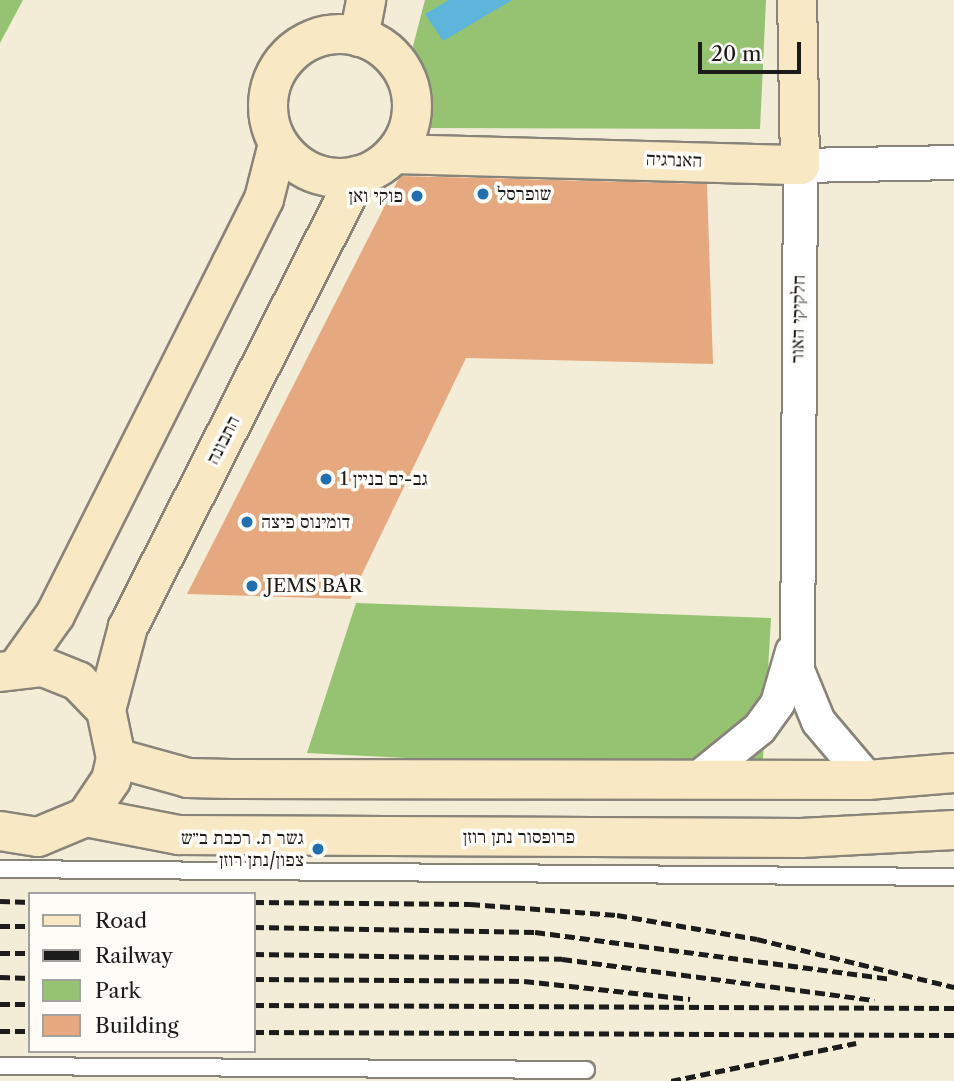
<!DOCTYPE html>
<html>
<head>
<meta charset="utf-8">
<style>
  body { margin:0 }
  #map { position:relative; width:954px; height:1081px; overflow:hidden; background:#f3ecd7; font-family:"Libre Caslon Text","Frank Ruhl Libre",serif }
  div>[style] { position:absolute }
  [style*='--x'] { left:calc(var(--x)*1px); top:calc(var(--y)*1px); width:calc(var(--w)*1px); rotate:calc(var(--a)*1deg) }
  .green>* { inset:0; background:#95c372 }
  .water>* { inset:0; background:#5eb5db }
  .building>* { inset:0; background:#e6a87e }
  .roads { filter:drop-shadow(2px 0 #88847a) drop-shadow(-2px 0 #88847a) drop-shadow(0 2px #88847a) drop-shadow(0 -2px #88847a) }
  .lane>* { height:16px; margin:-8px; padding:0 8px; transform-origin:8px; border-radius:8px; background:#fff }
  .street>* { height:33px; margin:-16.5px; padding:0 16.5px; transform-origin:16.5px; border-radius:16.5px; background:#fff }
  .secondary>* { height:38px; margin:-19px; padding:0 19px; transform-origin:19px; border-radius:19px; background:#f8e8c3 }
  .secondary>.ring { margin:-19px; padding:0; box-sizing:content-box; background:none; border:38px solid #f8e8c3; border-radius:50% }
  .rail>* { height:5px; margin-top:-2.5px; transform-origin:0; background:repeating-linear-gradient(90deg,#1c1c1c 0 10px,transparent 0 15px) }
  .dots>* { width:19px; height:19px; translate:-50% -50%; box-sizing:border-box; border:4px solid #fdfcf7; border-radius:50% }
  span { translate:-50% -50%; white-space:nowrap; text-align:center; line-height:1.15; -webkit-text-stroke:7px #fdfcf7; paint-order:stroke }
  .street-label { font-size:19px; color:#1c1c1c }
  .poi-label { font-size:19px; color:#1c1c1c }
  .left { translate:0 -50%; text-align:left }
  .right { translate:-100% -50%; text-align:right }
  .legend { position:absolute; left:28px; top:892px; width:228px; height:161px; box-sizing:border-box; background:#fdfcf7; border:2px solid #a3a29f; margin:0; padding:9px 12px; list-style:none; font-size:21px; color:#1c1c1c }
  .legend li { display:flex; align-items:center; gap:14px; height:35px }
  .legend b { width:35px; border:2px solid #a3a29f }
  .scale { position:absolute; left:698px; top:42px; width:103px; height:32px; box-sizing:border-box; border:4px solid #1c1c1c; border-top:0; padding-left:9px; font-size:21px; line-height:24px; white-space:nowrap; color:#1c1c1c; -webkit-text-stroke:5px #fdfcf7; paint-order:stroke }
</style>
</head>
<body>
<div id="map">
  <div class="green">
    <i style="clip-path:polygon(0 0,23px 0,0 43px)"></i>
    <i style="clip-path:polygon(425px 0,766px 0,760px 129px,429px 128px,413px 46px)"></i>
    <i style="clip-path:polygon(356px 603px,771px 618px,762px 776px,307px 753px)"></i>
  </div>
  <div class="water">
    <i style="clip-path:polygon(449px 0,512px 0,443px 41px,425px 14px)"></i>
  </div>
  <div class="building">
    <i style="clip-path:polygon(400px 176px,707px 184px,713px 364px,466px 358px,350px 599px,187px 594px)"></i>
  </div>
  <div class="roads">
    <div class="lane">
      <i style="--x:0;--y:869;--w:954;--a:0.48"></i>
      <i style="--x:0;--y:1066;--w:586;--a:0.39"></i>
    </div>
    <div class="street">
      <i style="--x:695;--y:780;--w:82;--a:-39.1"></i>
      <i style="--x:759;--y:728;--w:31;--a:-54"></i>
      <i style="--x:777;--y:703;--w:54;--a:-73.9"></i>
      <i style="--x:868;--y:780;--w:77;--a:-130.3"></i>
      <i style="--x:818;--y:721;--w:55;--a:-112.4"></i>
      <i style="--x:797;--y:670;--w:505;--a:-89.66"></i>
      <i style="--x:800;--y:165;--w:154;--a:-1.1"></i>
    </div>
    <div class="secondary">
      <i class="ring" style="left:268px;top:34px;width:106px;height:106px"></i>
      <i style="--x:359;--y:37;--w:38;--a:-79"></i>
      <i style="--x:395;--y:154;--w:405;--a:1.6"></i>
      <i style="--x:800;--y:165;--w:165;--a:-91"></i>
      <i style="--x:18;--y:667;--w:64;--a:-54.6"></i>
      <i style="--x:55;--y:615;--w:392;--a:-63.3"></i>
      <i style="--x:231;--y:265;--w:74;--a:-63.4"></i>
      <i style="--x:264;--y:199;--w:57;--a:-75.7"></i>
      <i style="--x:106;--y:710;--w:86;--a:-75.2"></i>
      <i style="--x:128;--y:627;--w:506;--a:-63.08"></i>
      <i style="--x:116;--y:758;--w:75;--a:15.5"></i>
      <i style="--x:188;--y:778;--w:43;--a:1.3"></i>
      <i style="--x:231;--y:779;--w:637;--a:0.09"></i>
      <i style="--x:868;--y:780;--w:86;--a:-4.7"></i>
      <i style="--x:86;--y:817;--w:95;--a:11"></i>
      <i style="--x:179;--y:835;--w:622;--a:0.28"></i>
      <i style="--x:801;--y:838;--w:153;--a:-3"></i>
      <i style="--x:0;--y:831;--w:38;--a:9"></i>
      <i style="--x:38;--y:837;--w:52;--a:-22.6"></i>
      <i style="--x:86;--y:817;--w:45;--a:-56"></i>
      <i style="--x:111;--y:780;--w:23;--a:-77"></i>
      <i style="--x:116;--y:758;--w:49;--a:-101.8"></i>
      <i style="--x:106;--y:710;--w:40;--a:-134"></i>
      <i style="--x:78;--y:681;--w:38;--a:-158"></i>
      <i style="--x:43;--y:667;--w:43;--a:173.4"></i>
    </div>
  </div>
  <div class="rail">
    <i style="--x:0;--y:901;--w:30;--a:2"></i>
    <i style="--x:254;--y:902;--w:216;--a:0.5"></i>
    <i style="--x:470;--y:904;--w:147;--a:4.3"></i>
    <i style="--x:617;--y:915;--w:142;--a:9.7"></i>
    <i style="--x:757;--y:939;--w:203;--a:13.7"></i>
    <i style="--x:0;--y:926;--w:30;--a:0"></i>
    <i style="--x:254;--y:927;--w:281;--a:1"></i>
    <i style="--x:535;--y:932;--w:359;--a:7.5"></i>
    <i style="--x:0;--y:953;--w:30;--a:0"></i>
    <i style="--x:254;--y:954;--w:308;--a:0.9"></i>
    <i style="--x:562;--y:959;--w:315;--a:7.5"></i>
    <i style="--x:0;--y:977;--w:30;--a:2"></i>
    <i style="--x:254;--y:979;--w:270;--a:0.4"></i>
    <i style="--x:524;--y:981;--w:167;--a:6.2"></i>
    <i style="--x:0;--y:1004;--w:30;--a:0"></i>
    <i style="--x:254;--y:1005;--w:700;--a:0.25"></i>
    <i style="--x:0;--y:1031;--w:30;--a:0"></i>
    <i style="--x:254;--y:1032;--w:700;--a:0.25"></i>
    <i style="--x:671;--y:1081;--w:189;--a:-11.6"></i>
  </div>
  <div class="dots">
    <i style="left:483px;top:194px;background:#1f6fb2"></i>
    <i style="left:417px;top:196px;background:#1f6fb2"></i>
    <i style="left:326px;top:479px;background:#1f6fb2"></i>
    <i style="left:247px;top:522px;background:#1f6fb2"></i>
    <i style="left:252px;top:586px;background:#1f6fb2"></i>
    <i style="left:318px;top:849px;background:#1f6fb2"></i>
  </div>
  <div class="street-label">
    <span style="left:674px;top:160px;rotate:2deg">האנרגיה</span>
    <span style="left:798px;top:319px;rotate:-89deg">חלקיקי האור</span>
    <span style="left:223px;top:440px;rotate:-63deg">התבונה</span>
    <span style="left:519px;top:837px">פרופסור נתן רוזן</span>
  </div>
  <div class="poi-label">
    <span class="left" style="left:497px;top:194px">שופרסל</span>
    <span class="right" style="left:403px;top:196px">פוקי ואן</span>
    <span class="left" style="left:340px;top:479px">גב-ים בניין 1</span>
    <span class="left" style="left:261px;top:522px">דומינוס פיצה</span>
    <span class="left" style="left:266px;top:586px">JEMS BAR</span>
    <span class="right" style="left:304px;top:849px">גשר ת. רכבת ב״ש<br>צפון/נתן רוזן</span>
  </div>
  <ul class="legend">
  <li><b style="height:9px;background:#f8e8c3"></b>Road</li>
  <li><b style="height:9px;background:#1c1c1c"></b>Railway</li>
  <li><b style="height:19px;background:#95c372"></b>Park</li>
  <li><b style="height:19px;background:#e6a87e"></b>Building</li>
  </ul>
  <div class="scale">20 m</div>
</div>
</body>
</html>
